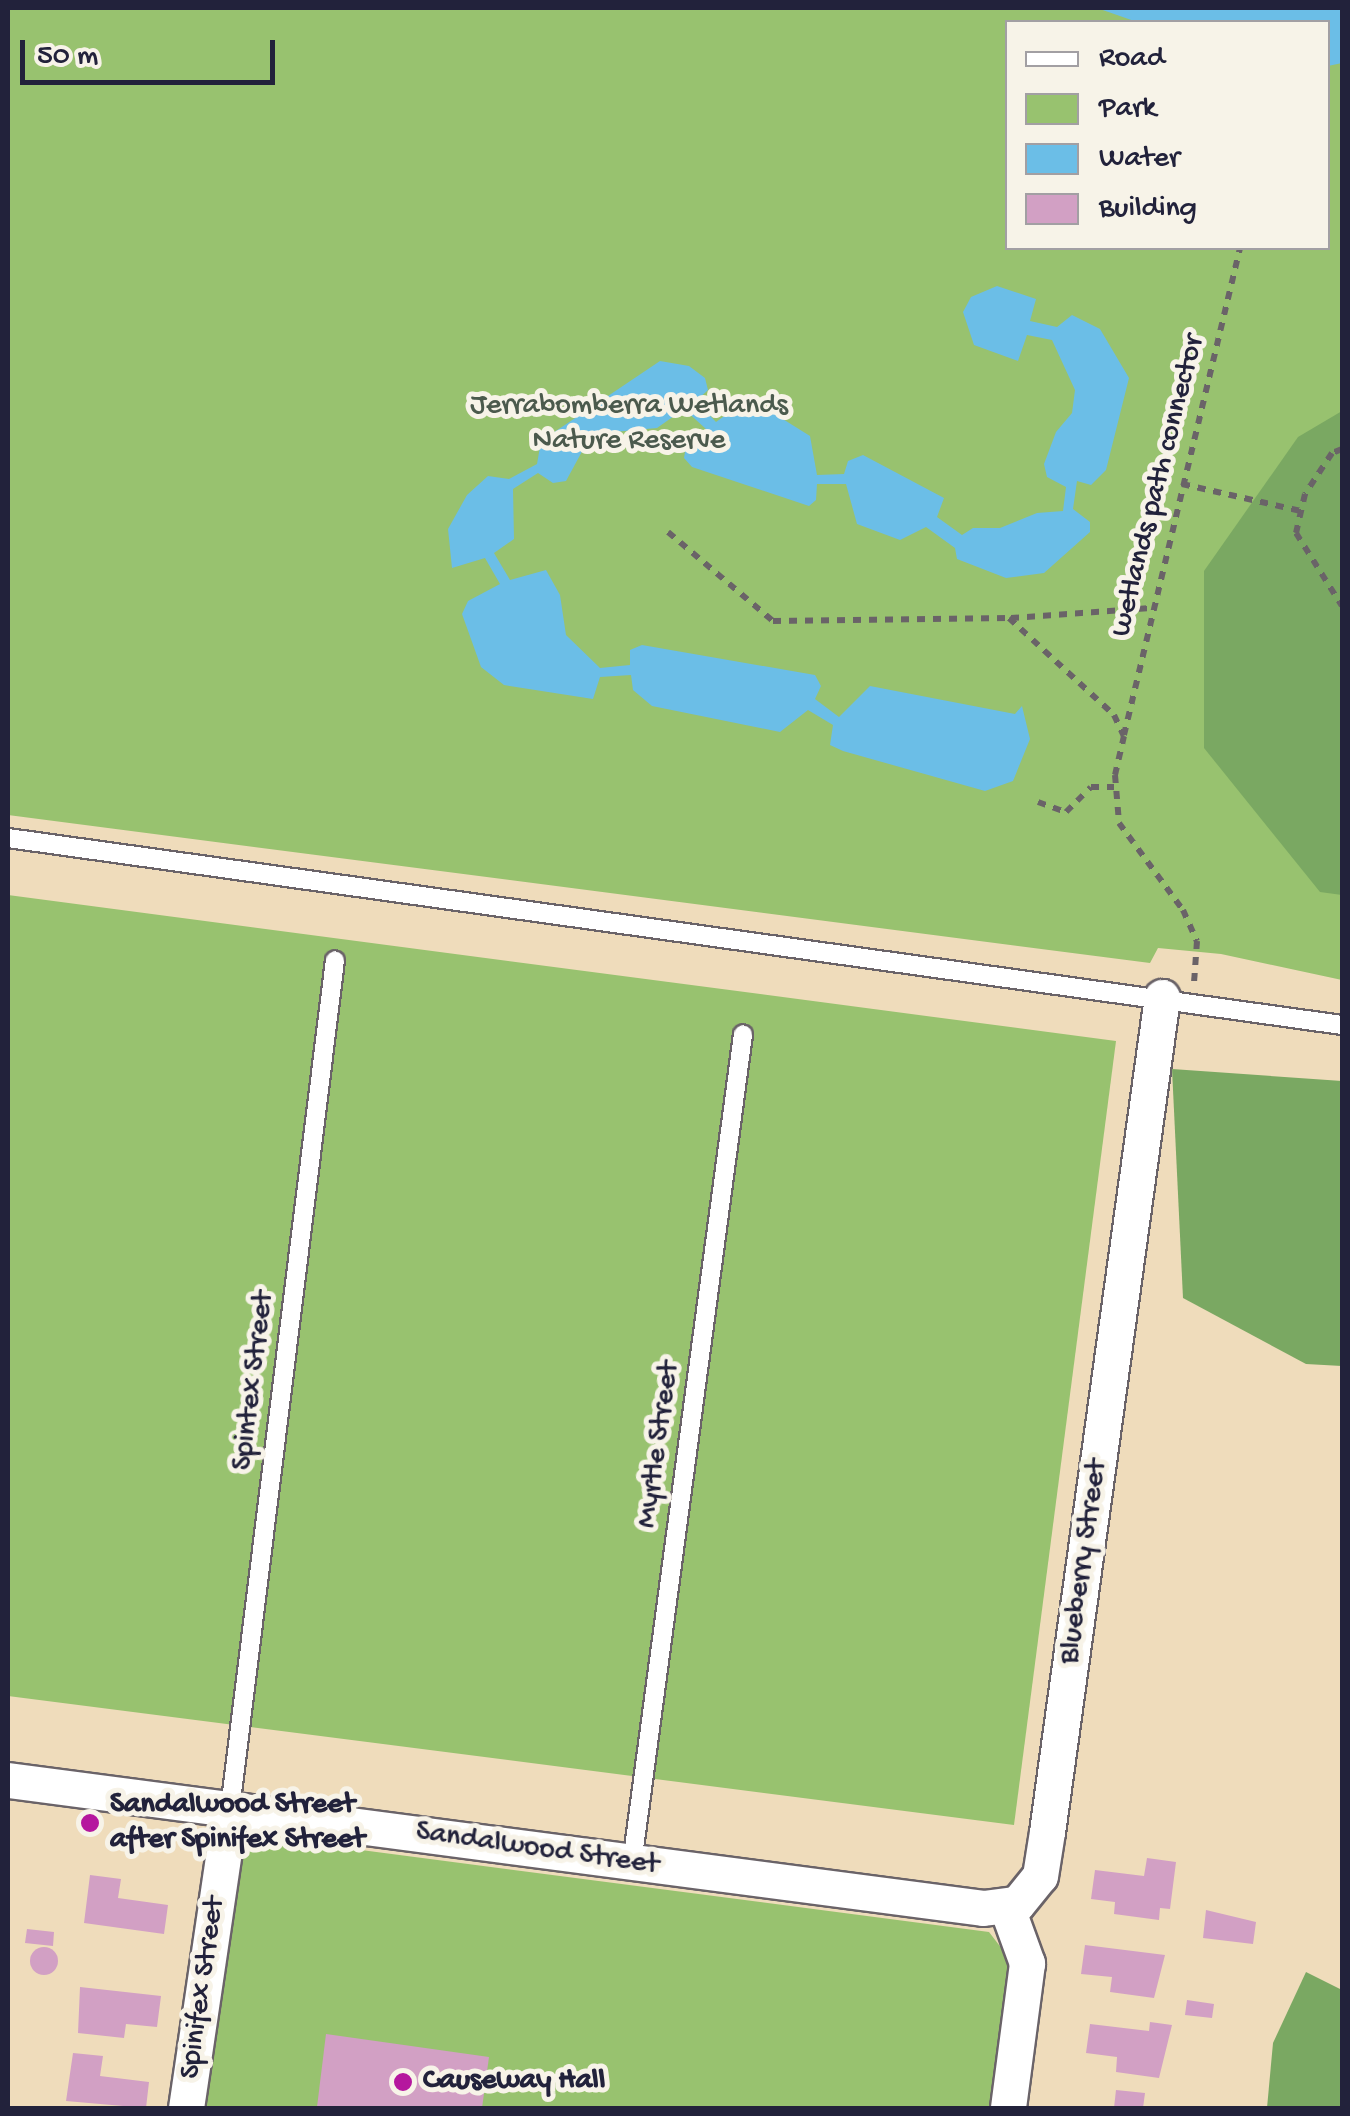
<!DOCTYPE html>
<html>
<head>
<meta charset="utf-8">
<style>
  body { margin:0 }
  #map { position:relative; width:1350px; height:2116px; overflow:hidden; background:#efdcbb; font-family:"Gochi Hand",sans-serif }
  div>[style] { position:absolute }
  [style*='--x'] { left:calc(var(--x)*1px); top:calc(var(--y)*1px); width:calc(var(--w)*1px); rotate:calc(var(--a)*1deg) }
  .green>* { inset:0; background:#98c26f }
  .forest>* { inset:0; background:#7aa862 }
  .water>* { inset:0; background:#6bbee7 }
  .building>* { inset:0; background:#d2a0c4 }
  .round { border-radius:50% }
  .path>* { height:6px; margin-top:-3px; transform-origin:0; background:repeating-linear-gradient(90deg,#6a6368 0 8px,transparent 0 16px) }
  .roads { filter:drop-shadow(2px 0 #6a6368) drop-shadow(-2px 0 #6a6368) drop-shadow(0 2px #6a6368) drop-shadow(0 -2px #6a6368) }
  .lane>* { height:18px; margin:-9px; padding:0 9px; transform-origin:9px; border-radius:9px; background:#fff }
  .street>* { height:35px; margin:-17.5px; padding:0 17.5px; transform-origin:17.5px; border-radius:17.5px; background:#fff }
  .dots>* { width:28px; height:28px; translate:-50% -50%; box-sizing:border-box; border:5px solid #f7f3e8; border-radius:50% }
  span { translate:-50% -50%; white-space:nowrap; text-align:center; line-height:1.15; -webkit-text-stroke:10px #f7f3e8; paint-order:stroke }
  .park-label { font-size:30px; color:#4b5a4d }
  .street-label { font-size:30px; color:#22223b }
  .poi-label { font-size:30px; color:#22223b; font-weight:700 }
  .left { translate:0 -50%; text-align:left }
  .frame { position:absolute; inset:0; border:10px solid #22223b; pointer-events:none }
  .legend { position:absolute; left:1005px; top:20px; width:325px; height:230px; box-sizing:border-box; background:#f7f3e8; border:2px solid #a29fa3; margin:0; padding:12px 18px; list-style:none; font-size:30px; color:#22223b }
  .legend li { display:flex; align-items:center; gap:20px; height:50px }
  .legend b { width:50px; border:2px solid #a29fa3 }
  .scale { position:absolute; left:20px; top:40px; width:255px; height:45px; box-sizing:border-box; border:5px solid #22223b; border-top:0; padding-left:12px; font-size:30px; line-height:35px; white-space:nowrap; color:#22223b; -webkit-text-stroke:8px #f7f3e8; paint-order:stroke }
</style>
</head>
<body>
<div id="map">
  <div class="green">
    <i style="clip-path:polygon(evenodd,8px 8px,1342px 8px,1342px 980px,1221px 954px,1158px 948px,1150px 963px,8px 815px,8px 8px,1008px 22px,1328px 22px,1328px 248px,1008px 248px,1008px 22px)"></i>
    <i style="clip-path:polygon(8px 895px,1116px 1041px,1014px 1825px,8px 1696px)"></i>
    <i style="clip-path:polygon(262px 1837px,989px 1932px,1009px 1958px,991px 2108px,205px 2108px,237px 1864px,243px 1849px)"></i>
  </div>
  <div class="forest">
    <i style="clip-path:polygon(1342px 411px,1342px 895px,1320px 892px,1204px 748px,1204px 571px,1298px 437px)"></i>
    <i style="clip-path:polygon(1172px 1069px,1342px 1081px,1342px 1366px,1306px 1364px,1183px 1298px)"></i>
    <i style="clip-path:polygon(1306px 1972px,1342px 1990px,1342px 2108px,1267px 2108px,1273px 2043px)"></i>
  </div>
  <div class="water">
    <i style="clip-path:polygon(1097px 8px,1342px 8px,1342px 63px,1328px 66px,1328px 22px,1137px 22px)"></i>
    <i style="clip-path:polygon(997px 286px,1036px 299px,1030px 321px,1057px 327px,1072px 315px,1100px 329px,1129px 378px,1106px 470px,1091px 485px,1077px 481px,1073px 509px,1090px 522px,1090px 532px,1044px 573px,1006px 578px,957px 559px,955px 548px,926px 527px,900px 540px,857px 524px,846px 484px,817px 484px,816px 500px,809px 506px,692px 467px,684px 458px,686px 446px,706px 429px,684px 409px,657px 428px,603px 433px,585px 446px,566px 481px,553px 483px,538px 473px,513px 489px,514px 539px,494px 553px,510px 580px,546px 570px,560px 595px,566px 635px,600px 668px,630px 665px,630px 650px,642px 645px,815px 675px,821px 686px,815px 699px,839px 717px,870px 686px,1015px 714px,1022px 706px,1030px 739px,1013px 781px,985px 791px,843px 751px,830px 745px,833px 725px,808px 710px,780px 732px,652px 706px,633px 690px,631px 675px,600px 677px,593px 699px,504px 685px,481px 667px,462px 614px,468px 601px,500px 584px,485px 558px,452px 568px,448px 529px,467px 495px,488px 476px,509px 479px,537px 464px,541px 441px,660px 361px,689px 366px,705px 378px,708px 390px,696px 401px,716px 422px,749px 398px,810px 436px,817px 475px,844px 474px,848px 461px,863px 455px,944px 498px,937px 517px,962px 535px,973px 528px,1000px 528px,1037px 513px,1063px 511px,1066px 487px,1047px 477px,1044px 464px,1056px 432px,1072px 413px,1075px 390px,1052px 340px,1027px 335px,1018px 361px,974px 345px,963px 312px,971px 297px)"></i>
  </div>
  <div class="building">
    <i style="clip-path:polygon(1147px 1858px,1176px 1862px,1170px 1909px,1160px 1908px,1159px 1920px,1114px 1914px,1115px 1902px,1091px 1899px,1095px 1870px,1144px 1876px)"></i>
    <i style="clip-path:polygon(90px 1875px,121px 1879px,118px 1898px,168px 1905px,164px 1934px,84px 1923px)"></i>
    <i style="clip-path:polygon(1206px 1910px,1256px 1922px,1253px 1944px,1203px 1938px)"></i>
    <i style="clip-path:polygon(27px 1929px,54px 1932px,53px 1946px,25px 1943px)"></i>
    <i style="clip-path:polygon(1085px 1945px,1165px 1955px,1154px 1998px,1110px 1992px,1112px 1977px,1081px 1974px)"></i>
    <i class="round" style="left:30px;top:1947px;width:28px;height:28px"></i>
    <i style="clip-path:polygon(80px 1987px,161px 1996px,157px 2027px,126px 2024px,124px 2038px,78px 2033px)"></i>
    <i style="clip-path:polygon(1187px 2000px,1214px 2004px,1212px 2018px,1185px 2015px)"></i>
    <i style="clip-path:polygon(1150px 2022px,1172px 2025px,1159px 2078px,1116px 2072px,1117px 2057px,1086px 2053px,1090px 2024px,1149px 2031px)"></i>
    <i style="clip-path:polygon(326px 2034px,489px 2057px,482px 2108px,317px 2107px)"></i>
    <i style="clip-path:polygon(73px 2053px,103px 2056px,100px 2076px,149px 2082px,146px 2108px,66px 2101px)"></i>
    <i style="clip-path:polygon(1116px 2090px,1145px 2093px,1143px 2108px,1114px 2108px)"></i>
  </div>
  <div class="path">
    <i style="--x:1342;--y:449;--w:11;--a:158"></i>
    <i style="--x:1332;--y:453;--w:49;--a:123.4"></i>
    <i style="--x:1305;--y:494;--w:40;--a:103"></i>
    <i style="--x:1296;--y:533;--w:86;--a:57.8"></i>
    <i style="--x:1182;--y:484;--w:122;--a:12.8"></i>
    <i style="--x:668;--y:532;--w:138;--a:40.3"></i>
    <i style="--x:773;--y:621;--w:236;--a:-0.7"></i>
    <i style="--x:1009;--y:618;--w:143;--a:42.7"></i>
    <i style="--x:1114;--y:715;--w:23;--a:65"></i>
    <i style="--x:1124;--y:736;--w:40;--a:103"></i>
    <i style="--x:1115;--y:775;--w:48;--a:85.2"></i>
    <i style="--x:1119;--y:823;--w:108;--a:53.7"></i>
    <i style="--x:1183;--y:910;--w:34;--a:66"></i>
    <i style="--x:1197;--y:941;--w:42;--a:94.1"></i>
    <i style="--x:1011;--y:618;--w:140;--a:-4.1"></i>
    <i style="--x:1124;--y:735;--w:501;--a:-76.6"></i>
    <i style="--x:1038;--y:802;--w:30;--a:20"></i>
    <i style="--x:1066;--y:812;--w:35;--a:-45"></i>
    <i style="--x:1091;--y:787;--w:23;--a:0"></i>
  </div>
  <div class="roads">
    <div class="lane">
      <i style="--x:8;--y:838;--w:1347;--a:7.98"></i>
      <i style="--x:230;--y:1809;--w:855;--a:-82.95"></i>
      <i style="--x:632;--y:1863;--w:836;--a:-82.37"></i>
    </div>
    <div class="street">
      <i style="--x:8;--y:1780;--w:983;--a:7.48"></i>
      <i style="--x:983;--y:1908;--w:34;--a:-7"></i>
      <i style="--x:1017;--y:1904;--w:36;--a:-51"></i>
      <i style="--x:1040;--y:1876;--w:45;--a:-81"></i>
      <i style="--x:1047;--y:1832;--w:843;--a:-82.16"></i>
      <i style="--x:1007;--y:1908;--w:59;--a:70"></i>
      <i style="--x:1027;--y:1963;--w:146;--a:97.5"></i>
      <i style="--x:186;--y:2108;--w:302;--a:-81.6"></i>
    </div>
  </div>
  <div class="dots">
    <i style="left:90px;top:1823px;background:#b5179e"></i>
    <i style="left:403px;top:2082px;background:#b5179e"></i>
  </div>
  <div class="park-label">
    <span style="left:629px;top:424px">Jerrabomberra Wetlands<br>Nature Reserve</span>
  </div>
  <div class="street-label">
    <span style="left:1159px;top:486px;rotate:-76deg">wetlands path connector</span>
    <span style="left:255px;top:1381px;rotate:-83deg">Spintex Street</span>
    <span style="left:660px;top:1445px;rotate:-82deg">Myrtle Street</span>
    <span style="left:1085px;top:1562px;rotate:-82deg">Blueberry Street</span>
    <span style="left:537px;top:1850px;rotate:8deg">Sandalwood Street</span>
    <span style="left:204px;top:1988px;rotate:-82deg">Spinifex Street</span>
  </div>
  <div class="poi-label">
    <span class="left" style="left:110px;top:1823px">Sandalwood Street<br>after Spinifex Street</span>
    <span class="left" style="left:423px;top:2082px">Causeway Hall</span>
  </div>
  <div class="frame"></div>
  <ul class="legend">
  <li><b style="height:12px;background:#fff"></b>Road</li>
  <li><b style="height:28px;background:#98c26f"></b>Park</li>
  <li><b style="height:28px;background:#6bbee7"></b>Water</li>
  <li><b style="height:28px;background:#d2a0c4"></b>Building</li>
  </ul>
  <div class="scale">50 m</div>
</div>
</body>
</html>
